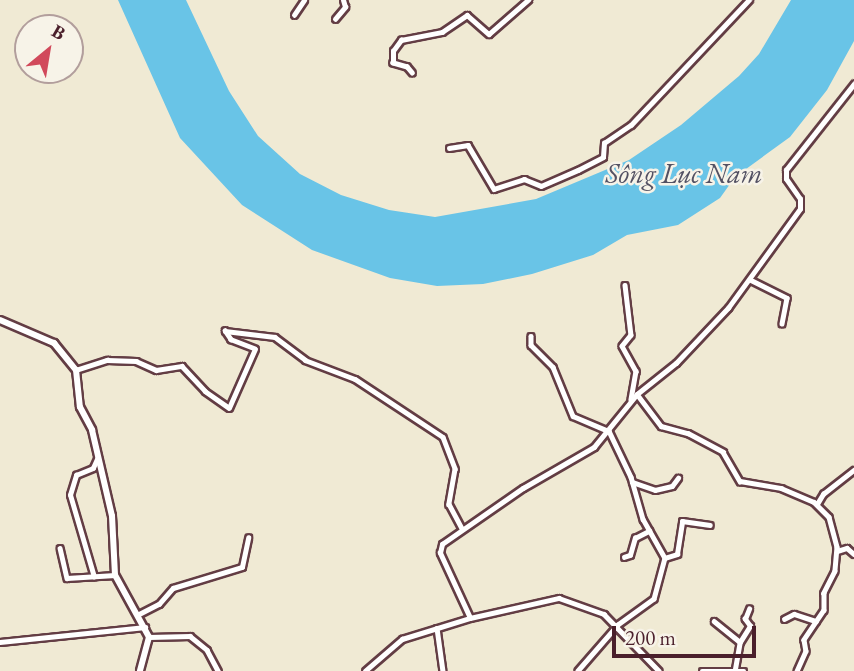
<!DOCTYPE html>
<html>
<head>
<meta charset="utf-8">
<style>
  body { margin:0 }
  #map { position:relative; width:854px; height:671px; overflow:hidden; background:#f0ead4; font-family:"EB Garamond",serif }
  div>[style] { position:absolute }
  [style*='--x'] { left:calc(var(--x)*1px); top:calc(var(--y)*1px); width:calc(var(--w)*1px); rotate:calc(var(--a)*1deg) }
  .water>* { inset:0; background:#69c4e7 }
  .roads { filter:drop-shadow(2px 0 #633d44) drop-shadow(-2px 0 #633d44) drop-shadow(0 2px #633d44) drop-shadow(0 -2px #633d44) }
  .street>* { height:4.5px; margin:-2.25px; padding:0 2.25px; transform-origin:2.25px; border-radius:2.25px; background:#fff }
  .secondary>* { height:6px; margin:-3px; padding:0 3px; transform-origin:3px; border-radius:3px; background:#fff }
  span { translate:-50% -50%; white-space:nowrap; text-align:center; line-height:1.15; -webkit-text-stroke:5px #f7f3e8; paint-order:stroke }
  .water-label { font-size:28px; color:#535163; font-style:italic }
  .north { position:absolute; left:14px; top:14px; width:70px; height:70px; box-sizing:border-box; background:#f7f3e8; border:2px solid #b29e9c; border-radius:50%; rotate:30deg; font-size:19px; font-weight:700; line-height:28px; text-align:center; color:#4a1f2b }
  .north::after { content:''; display:block; margin:auto; width:24px; height:32px; background:#d1495b; clip-path:polygon(50% 0,100% 100%,50% 72%,0 100%) }
  .scale { position:absolute; left:612px; top:626px; width:144px; height:32px; box-sizing:border-box; border:4px solid #4a1f2b; border-top:0; padding-left:9px; font-size:21px; line-height:24px; white-space:nowrap; color:#4a1f2b; -webkit-text-stroke:5px #f7f3e8; paint-order:stroke }
</style>
</head>
<body>
<div id="map">
  <div class="water">
    <i style="clip-path:polygon(118px 0,186px 0,229px 91px,258px 136px,300px 174px,341px 195px,389px 210px,435px 217px,536px 199px,629px 160px,681px 125px,739px 76px,759px 54px,791px 0,854px 0,854px 41px,827px 90px,790px 137px,735px 177px,720px 198px,678px 225px,627px 235px,593px 255px,532px 274px,483px 284px,437px 286px,390px 278px,312px 250px,242px 205px,180px 138px)"></i>
  </div>
  <div class="roads">
    <div class="street">
      <i style="--x:294;--y:15;--w:18;--a:-56"></i>
      <i style="--x:335;--y:19;--w:16;--a:-50"></i>
      <i style="--x:345;--y:7;--w:7;--a:-106"></i>
      <i style="--x:412;--y:73;--w:8;--a:-130"></i>
      <i style="--x:407;--y:67;--w:15;--a:-164"></i>
      <i style="--x:393;--y:63;--w:12;--a:-90"></i>
      <i style="--x:393;--y:51;--w:14;--a:-54"></i>
      <i style="--x:401;--y:40;--w:42;--a:-11"></i>
      <i style="--x:442;--y:32;--w:30;--a:-34"></i>
      <i style="--x:467;--y:15;--w:29;--a:41"></i>
      <i style="--x:489;--y:34;--w:52;--a:-41.1"></i>
      <i style="--x:449;--y:148;--w:19;--a:-9"></i>
      <i style="--x:468;--y:145;--w:51;--a:59.4"></i>
      <i style="--x:494;--y:189;--w:32;--a:-18"></i>
      <i style="--x:524;--y:179;--w:18;--a:22"></i>
      <i style="--x:541;--y:186;--w:40;--a:-23.4"></i>
      <i style="--x:578;--y:170;--w:28;--a:-27"></i>
      <i style="--x:603;--y:157;--w:14;--a:-86"></i>
      <i style="--x:604;--y:143;--w:32;--a:-34"></i>
      <i style="--x:631;--y:125;--w:172;--a:-46.7"></i>
      <i style="--x:751;--y:280;--w:40;--a:26.6"></i>
      <i style="--x:787;--y:298;--w:26;--a:101"></i>
      <i style="--x:625;--y:285;--w:50;--a:83.2"></i>
      <i style="--x:631;--y:335;--w:14;--a:129"></i>
      <i style="--x:622;--y:346;--w:29;--a:61"></i>
      <i style="--x:636;--y:371;--w:29;--a:100"></i>
      <i style="--x:531;--y:336;--w:9;--a:90"></i>
      <i style="--x:531;--y:345;--w:31;--a:45"></i>
      <i style="--x:553;--y:367;--w:53;--a:67.8"></i>
      <i style="--x:573;--y:416;--w:39;--a:23"></i>
      <i style="--x:609;--y:431;--w:51;--a:64.4"></i>
      <i style="--x:631;--y:477;--w:44;--a:74.1"></i>
      <i style="--x:643;--y:519;--w:45;--a:60.6"></i>
      <i style="--x:665;--y:558;--w:42;--a:105"></i>
      <i style="--x:654;--y:599;--w:44;--a:144.2"></i>
      <i style="--x:618;--y:625;--w:61;--a:131"></i>
      <i style="--x:76;--y:370;--w:33;--a:-18"></i>
      <i style="--x:107;--y:360;--w:29;--a:2"></i>
      <i style="--x:136;--y:361;--w:22;--a:24"></i>
      <i style="--x:156;--y:370;--w:26;--a:-9"></i>
      <i style="--x:182;--y:366;--w:34;--a:47"></i>
      <i style="--x:205;--y:391;--w:29;--a:35"></i>
      <i style="--x:229;--y:408;--w:64;--a:-66.2"></i>
      <i style="--x:255;--y:349;--w:26;--a:-159"></i>
      <i style="--x:231;--y:340;--w:11;--a:-124"></i>
      <i style="--x:225;--y:331;--w:50;--a:6.8"></i>
      <i style="--x:275;--y:337;--w:38;--a:37"></i>
      <i style="--x:305;--y:360;--w:53;--a:20.8"></i>
      <i style="--x:355;--y:379;--w:105;--a:33.4"></i>
      <i style="--x:443;--y:437;--w:34;--a:69"></i>
      <i style="--x:455;--y:469;--w:36;--a:100"></i>
      <i style="--x:449;--y:504;--w:27;--a:62"></i>
      <i style="--x:637;--y:394;--w:40;--a:53"></i>
      <i style="--x:661;--y:426;--w:28;--a:15"></i>
      <i style="--x:688;--y:433;--w:40;--a:28"></i>
      <i style="--x:723;--y:452;--w:34;--a:60"></i>
      <i style="--x:740;--y:481;--w:42;--a:9.7"></i>
      <i style="--x:781;--y:488;--w:36;--a:23"></i>
      <i style="--x:814;--y:502;--w:21;--a:45"></i>
      <i style="--x:829;--y:517;--w:31;--a:75"></i>
      <i style="--x:837;--y:547;--w:24;--a:95"></i>
      <i style="--x:835;--y:571;--w:25;--a:117"></i>
      <i style="--x:824;--y:593;--w:17;--a:90"></i>
      <i style="--x:824;--y:610;--w:36;--a:124"></i>
      <i style="--x:804;--y:640;--w:11;--a:80"></i>
      <i style="--x:806;--y:651;--w:22;--a:114"></i>
      <i style="--x:632;--y:482;--w:24;--a:19"></i>
      <i style="--x:655;--y:490;--w:17;--a:-13"></i>
      <i style="--x:672;--y:486;--w:10;--a:-53"></i>
      <i style="--x:817;--y:504;--w:12;--a:-59"></i>
      <i style="--x:823;--y:494;--w:39;--a:-38"></i>
      <i style="--x:60;--y:548;--w:31;--a:77"></i>
      <i style="--x:67;--y:578;--w:48;--a:-3.6"></i>
      <i style="--x:837;--y:551;--w:10;--a:-17"></i>
      <i style="--x:847;--y:548;--w:9;--a:41"></i>
      <i style="--x:624;--y:557;--w:6;--a:-18"></i>
      <i style="--x:630;--y:555;--w:18;--a:-74"></i>
      <i style="--x:635;--y:538;--w:16;--a:-27"></i>
      <i style="--x:665;--y:558;--w:13;--a:-18"></i>
      <i style="--x:677;--y:554;--w:33;--a:-81"></i>
      <i style="--x:682;--y:521;--w:28;--a:8"></i>
      <i style="--x:94;--y:577;--w:85;--a:-106.3"></i>
      <i style="--x:70;--y:495;--w:21;--a:-73"></i>
      <i style="--x:76;--y:475;--w:18;--a:-22"></i>
      <i style="--x:93;--y:468;--w:10;--a:-66"></i>
      <i style="--x:139;--y:614;--w:22;--a:-27"></i>
      <i style="--x:159;--y:604;--w:21;--a:-49"></i>
      <i style="--x:173;--y:588;--w:72;--a:-16.9"></i>
      <i style="--x:242;--y:567;--w:30;--a:-78"></i>
      <i style="--x:470;--y:618;--w:91;--a:-12.7"></i>
      <i style="--x:559;--y:598;--w:48;--a:19.6"></i>
      <i style="--x:604;--y:614;--w:79;--a:46"></i>
      <i style="--x:784;--y:619;--w:11;--a:-27"></i>
      <i style="--x:794;--y:614;--w:23;--a:18"></i>
      <i style="--x:714;--y:621;--w:33;--a:39"></i>
      <i style="--x:437;--y:628;--w:43;--a:82.1"></i>
      <i style="--x:149;--y:637;--w:41;--a:-1.4"></i>
      <i style="--x:190;--y:636;--w:22;--a:39"></i>
      <i style="--x:207;--y:650;--w:24;--a:62"></i>
      <i style="--x:0;--y:642;--w:146;--a:-5.9"></i>
      <i style="--x:735;--y:669;--w:27;--a:-80"></i>
      <i style="--x:740;--y:642;--w:19;--a:-58"></i>
      <i style="--x:750;--y:626;--w:9;--a:-126"></i>
      <i style="--x:745;--y:619;--w:11;--a:-68"></i>
      <i style="--x:365;--y:671;--w:49;--a:-40.9"></i>
      <i style="--x:402;--y:639;--w:71;--a:-17.2"></i>
      <i style="--x:470;--y:618;--w:72;--a:-114.8"></i>
      <i style="--x:440;--y:553;--w:9;--a:-77"></i>
      <i style="--x:442;--y:544;--w:98;--a:-34.7"></i>
      <i style="--x:523;--y:488;--w:82;--a:-30"></i>
      <i style="--x:594;--y:447;--w:68;--a:-50.9"></i>
      <i style="--x:637;--y:394;--w:50;--a:-38.5"></i>
      <i style="--x:676;--y:363;--w:76;--a:-46.6"></i>
      <i style="--x:728;--y:308;--w:122;--a:-54"></i>
      <i style="--x:800;--y:209;--w:10;--a:-90"></i>
      <i style="--x:800;--y:199;--w:24;--a:-125"></i>
      <i style="--x:786;--y:179;--w:9;--a:-90"></i>
      <i style="--x:786;--y:170;--w:110;--a:-51.7"></i>
      <i style="--x:702;--y:671;--w:42;--a:0"></i>
    </div>
    <div class="secondary">
      <i style="--x:0;--y:320;--w:59;--a:23.1"></i>
      <i style="--x:54;--y:343;--w:35;--a:51"></i>
      <i style="--x:76;--y:370;--w:37;--a:84"></i>
      <i style="--x:80;--y:407;--w:26;--a:62"></i>
      <i style="--x:92;--y:430;--w:88;--a:76.9"></i>
      <i style="--x:112;--y:516;--w:59;--a:87.1"></i>
      <i style="--x:115;--y:575;--w:71;--a:61.3"></i>
      <i style="--x:149;--y:637;--w:35;--a:105"></i>
    </div>
  </div>
  <div class="water-label">
    <span style="left:684px;top:173px">Sông Lục Nam</span>
  </div>
  <div class="north">B</div>
  <div class="scale">200 m</div>
</div>
</body>
</html>
